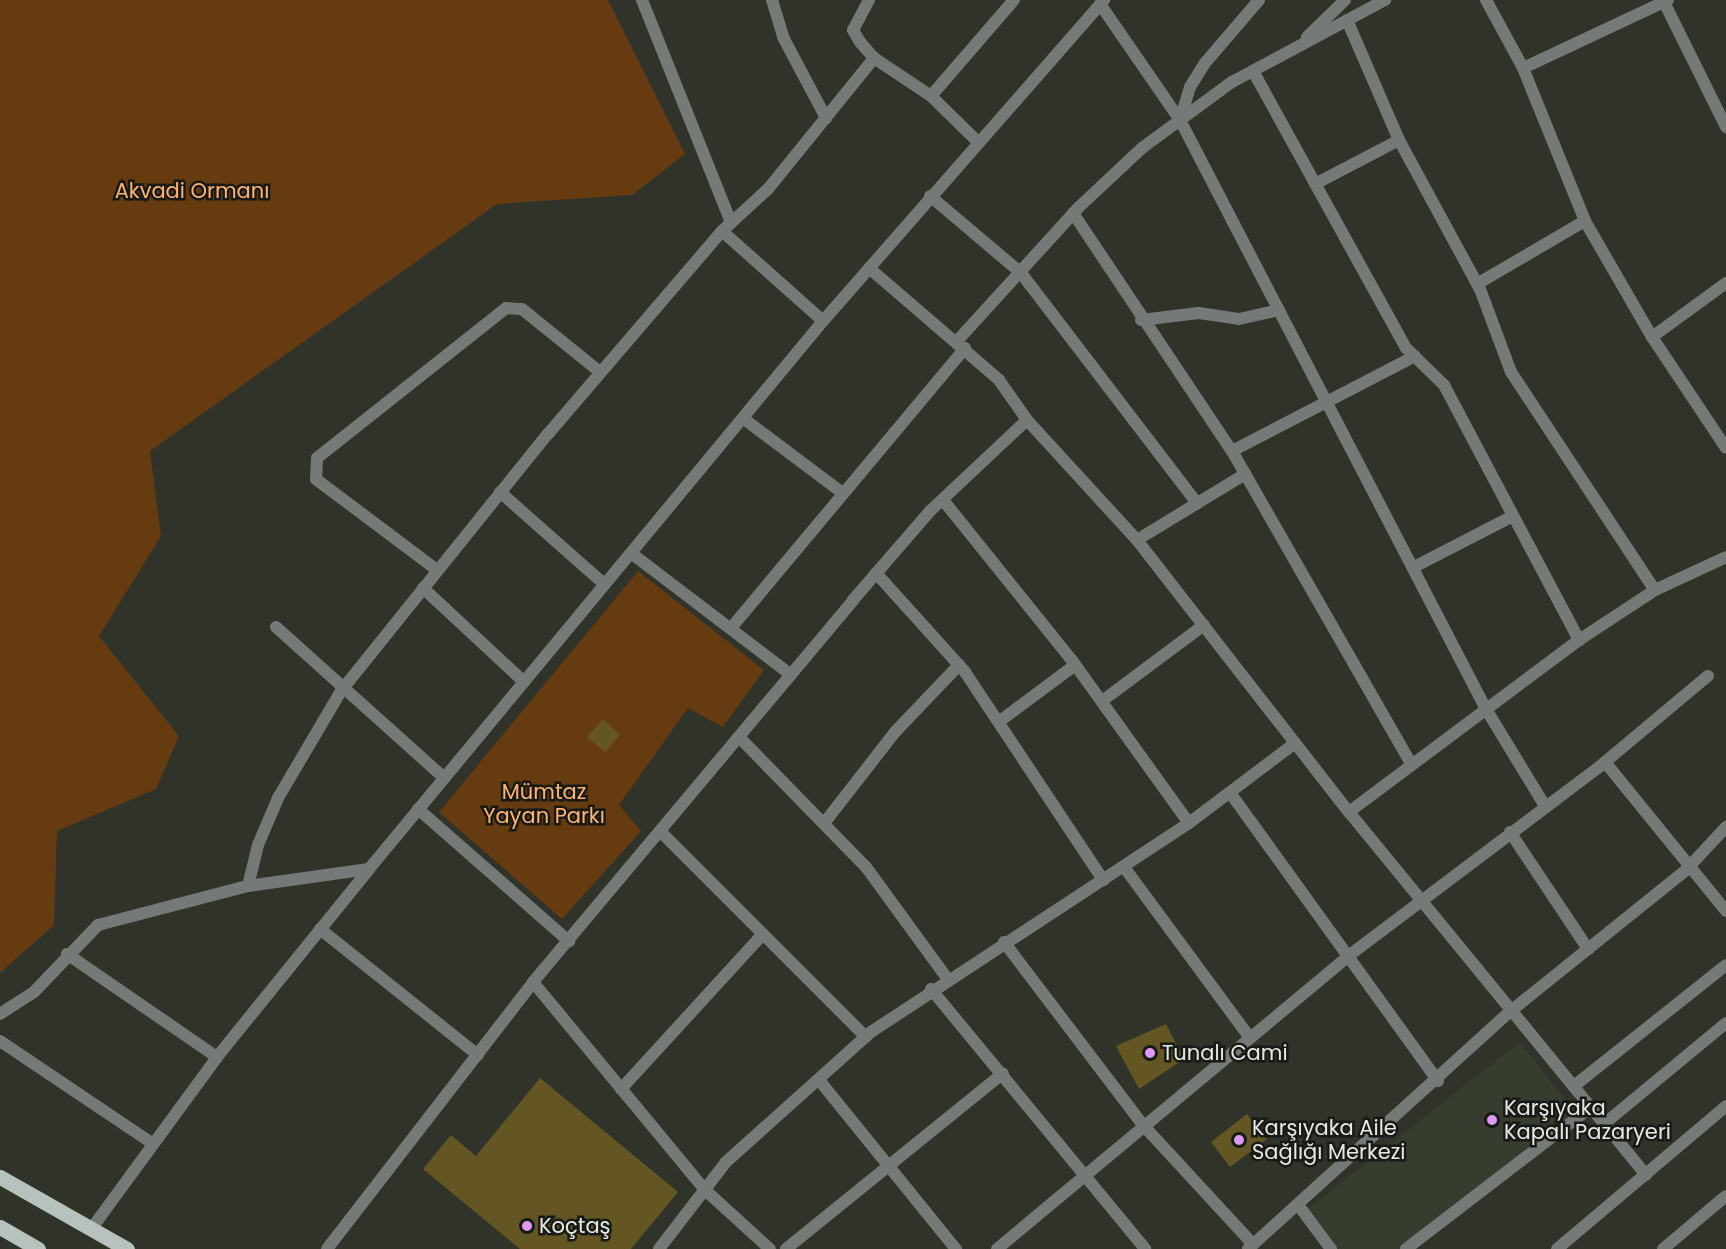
<!DOCTYPE html>
<html>
<head>
<meta charset="utf-8">
<style>
  body { margin:0 }
  #map { position:relative; width:1726px; height:1249px; overflow:hidden; background:#2f332a; font-family:Poppins,sans-serif }
  div>[style] { position:absolute }
  [style*='--x'] { left:calc(var(--x)*1px); top:calc(var(--y)*1px); width:calc(var(--w)*1px); rotate:calc(var(--a)*1deg) }
  .built>* { inset:0; background:#363d2f }
  .green>* { inset:0; background:#663b0f }
  .building>* { inset:0; background:#645623 }
  .minor>* { height:12px; margin:-6px; padding:0 6px; transform-origin:6px; border-radius:6px; background:#757a77 }
  .primary>* { height:15px; margin:-7.5px; padding:0 7.5px; transform-origin:7.5px; border-radius:7.5px; background:#b7c2bc }
  .dots>* { width:16px; height:16px; translate:-50% -50%; box-sizing:border-box; border:3px solid #181a16; border-radius:50% }
  span { translate:-50% -50%; white-space:nowrap; text-align:center; line-height:1.15; -webkit-text-stroke:5px #181a16; paint-order:stroke }
  .park-label { font-size:21px; color:#ffb373 }
  .poi-label { font-size:21px; color:#e6e9e3 }
  .left { translate:0 -50%; text-align:left }
</style>
</head>
<body>
<div id="map">
  <div class="built">
    <i style="clip-path:polygon(1520px 1042px,1574px 1111px,1399px 1249px,1339px 1249px,1308px 1209px)"></i>
  </div>
  <div class="green">
    <i style="clip-path:polygon(0 0,608px 0,685px 154px,632px 195px,497px 204px,150px 451px,161px 536px,99px 636px,179px 736px,156px 789px,57px 831px,54px 925px,0 973px)"></i>
    <i style="clip-path:polygon(638px 571px,764px 670px,723px 727px,688px 708px,619px 805px,641px 831px,562px 919px,439px 812px)"></i>
  </div>
  <div class="building">
    <i style="clip-path:polygon(603px 719px,620px 735px,605px 752px,587px 737px)"></i>
    <i style="clip-path:polygon(1166px 1024px,1184px 1059px,1139px 1089px,1116px 1046px)"></i>
    <i style="clip-path:polygon(540px 1078px,678px 1192px,631px 1249px,520px 1249px,423px 1169px,451px 1135px,476px 1156px)"></i>
    <i style="clip-path:polygon(1247px 1114px,1267px 1139px,1230px 1167px,1211px 1142px)"></i>
  </div>
  <div class="minor">
    <i style="--x:642;--y:0;--w:240;--a:68.2"></i>
    <i style="--x:772;--y:0;--w:39;--a:73"></i>
    <i style="--x:783;--y:37;--w:92;--a:62"></i>
    <i style="--x:869;--y:0;--w:34;--a:118"></i>
    <i style="--x:853;--y:30;--w:14;--a:60"></i>
    <i style="--x:860;--y:42;--w:21;--a:49"></i>
    <i style="--x:874;--y:58;--w:69;--a:33.7"></i>
    <i style="--x:931;--y:96;--w:64;--a:44.4"></i>
    <i style="--x:1486;--y:0;--w:77;--a:61.4"></i>
    <i style="--x:1523;--y:68;--w:165;--a:67.9"></i>
    <i style="--x:1585;--y:221;--w:134;--a:60"></i>
    <i style="--x:1652;--y:337;--w:133;--a:56.3"></i>
    <i style="--x:1664;--y:2;--w:140;--a:63.6"></i>
    <i style="--x:1100;--y:4;--w:141;--a:55.4"></i>
    <i style="--x:1180;--y:120;--w:664;--a:62.55"></i>
    <i style="--x:1486;--y:709;--w:114;--a:58.7"></i>
    <i style="--x:1347;--y:20;--w:131;--a:66.6"></i>
    <i style="--x:1399;--y:140;--w:170;--a:61.5"></i>
    <i style="--x:1480;--y:289;--w:89;--a:69.5"></i>
    <i style="--x:1511;--y:372;--w:261;--a:56.6"></i>
    <i style="--x:1307;--y:37;--w:53;--a:-44.2"></i>
    <i style="--x:1523;--y:68;--w:160;--a:-25.1"></i>
    <i style="--x:1253;--y:71;--w:316;--a:61.1"></i>
    <i style="--x:1406;--y:348;--w:53;--a:44.2"></i>
    <i style="--x:1444;--y:385;--w:289;--a:62.1"></i>
    <i style="--x:931;--y:96;--w:127;--a:-49.2"></i>
    <i style="--x:1180;--y:120;--w:34;--a:-73"></i>
    <i style="--x:1190;--y:87;--w:28;--a:-58"></i>
    <i style="--x:1205;--y:63;--w:83;--a:-49.4"></i>
    <i style="--x:1315;--y:184;--w:95;--a:-27.6"></i>
    <i style="--x:930;--y:196;--w:119;--a:40.2"></i>
    <i style="--x:1021;--y:273;--w:290;--a:52.6"></i>
    <i style="--x:1073;--y:213;--w:286;--a:56.3"></i>
    <i style="--x:1232;--y:451;--w:358;--a:60.2"></i>
    <i style="--x:722;--y:231;--w:135;--a:41.7"></i>
    <i style="--x:869;--y:268;--w:172;--a:40.7"></i>
    <i style="--x:999;--y:380;--w:49;--a:55"></i>
    <i style="--x:1027;--y:420;--w:163;--a:47.5"></i>
    <i style="--x:1137;--y:540;--w:345;--a:52.1"></i>
    <i style="--x:1349;--y:812;--w:469;--a:50.7"></i>
    <i style="--x:1477;--y:284;--w:125;--a:-30.3"></i>
    <i style="--x:1141;--y:320;--w:58;--a:-6.9"></i>
    <i style="--x:1199;--y:313;--w:40;--a:8.5"></i>
    <i style="--x:1239;--y:319;--w:41;--a:-12.7"></i>
    <i style="--x:1652;--y:337;--w:92;--a:-36.1"></i>
    <i style="--x:958;--y:340;--w:178;--a:-47.7"></i>
    <i style="--x:1078;--y:208;--w:88;--a:-43.2"></i>
    <i style="--x:1142;--y:148;--w:112;--a:-36.3"></i>
    <i style="--x:1232;--y:82;--w:174;--a:-28.2"></i>
    <i style="--x:744;--y:419;--w:120;--a:36.9"></i>
    <i style="--x:1232;--y:451;--w:206;--a:-27.4"></i>
    <i style="--x:500;--y:492;--w:139;--a:41.5"></i>
    <i style="--x:943;--y:500;--w:204;--a:51.2"></i>
    <i style="--x:1071;--y:659;--w:202;--a:54.3"></i>
    <i style="--x:1137;--y:540;--w:127;--a:-31.4"></i>
    <i style="--x:631;--y:553;--w:201;--a:37.3"></i>
    <i style="--x:1414;--y:567;--w:111;--a:-27.3"></i>
    <i style="--x:437;--y:570;--w:151;--a:-143.1"></i>
    <i style="--x:316;--y:479;--w:21;--a:-87"></i>
    <i style="--x:317;--y:458;--w:241;--a:-38.4"></i>
    <i style="--x:506;--y:308;--w:16;--a:4"></i>
    <i style="--x:522;--y:309;--w:100;--a:38.9"></i>
    <i style="--x:876;--y:573;--w:133;--a:48"></i>
    <i style="--x:965;--y:672;--w:250;--a:56.4"></i>
    <i style="--x:423;--y:588;--w:138;--a:42.9"></i>
    <i style="--x:276;--y:627;--w:226;--a:41.9"></i>
    <i style="--x:731;--y:628;--w:365;--a:-50.1"></i>
    <i style="--x:1102;--y:701;--w:127;--a:-36.7"></i>
    <i style="--x:1000;--y:721;--w:94;--a:-36.7"></i>
    <i style="--x:740;--y:738;--w:180;--a:45.7"></i>
    <i style="--x:866;--y:867;--w:137;--a:53.9"></i>
    <i style="--x:1605;--y:762;--w:192;--a:50.9"></i>
    <i style="--x:1231;--y:794;--w:354;--a:54.2"></i>
    <i style="--x:418;--y:809;--w:201;--a:41.2"></i>
    <i style="--x:1349;--y:812;--w:287;--a:-36.8"></i>
    <i style="--x:1579;--y:640;--w:91;--a:-33.3"></i>
    <i style="--x:1655;--y:590;--w:78;--a:-24.9"></i>
    <i style="--x:825;--y:822;--w:114;--a:-52.1"></i>
    <i style="--x:895;--y:732;--w:93;--a:-46.3"></i>
    <i style="--x:1510;--y:832;--w:141;--a:56.3"></i>
    <i style="--x:662;--y:833;--w:288;--a:45"></i>
    <i style="--x:1124;--y:867;--w:212;--a:53.6"></i>
    <i style="--x:248;--y:886;--w:42;--a:-76.3"></i>
    <i style="--x:258;--y:845;--w:51;--a:-66.9"></i>
    <i style="--x:278;--y:798;--w:124;--a:-59.5"></i>
    <i style="--x:341;--y:691;--w:330;--a:-51.2"></i>
    <i style="--x:548;--y:434;--w:267;--a:-49.4"></i>
    <i style="--x:722;--y:231;--w:62;--a:-42.4"></i>
    <i style="--x:768;--y:189;--w:169;--a:-51"></i>
    <i style="--x:320;--y:929;--w:202;--a:38.6"></i>
    <i style="--x:1004;--y:942;--w:230;--a:52.8"></i>
    <i style="--x:1143;--y:1125;--w:162;--a:47.3"></i>
    <i style="--x:67;--y:954;--w:182;--a:34.5"></i>
    <i style="--x:533;--y:982;--w:268;--a:50.4"></i>
    <i style="--x:704;--y:1189;--w:89;--a:42.3"></i>
    <i style="--x:931;--y:989;--w:337;--a:50.5"></i>
    <i style="--x:0;--y:1014;--w:40;--a:-32.9"></i>
    <i style="--x:34;--y:992;--w:93;--a:-46.3"></i>
    <i style="--x:98;--y:925;--w:155;--a:-14.6"></i>
    <i style="--x:248;--y:886;--w:122;--a:-8"></i>
    <i style="--x:0;--y:1041;--w:184;--a:33.9"></i>
    <i style="--x:819;--y:1080;--w:218;--a:51"></i>
    <i style="--x:1574;--y:1086;--w:194;--a:-38.5"></i>
    <i style="--x:621;--y:1089;--w:210;--a:-47.5"></i>
    <i style="--x:1604;--y:1124;--w:158;--a:-39.6"></i>
    <i style="--x:1299;--y:1206;--w:54;--a:53.3"></i>
    <i style="--x:92;--y:1228;--w:212;--a:-53.8"></i>
    <i style="--x:217;--y:1057;--w:242;--a:-51"></i>
    <i style="--x:369;--y:869;--w:712;--a:-50.36"></i>
    <i style="--x:823;--y:321;--w:427;--a:-48.8"></i>
    <i style="--x:327;--y:1249;--w:337;--a:-52.3"></i>
    <i style="--x:533;--y:982;--w:498;--a:-50"></i>
    <i style="--x:853;--y:600;--w:118;--a:-49.1"></i>
    <i style="--x:930;--y:511;--w:133;--a:-43.2"></i>
    <i style="--x:659;--y:1249;--w:110;--a:-52.4"></i>
    <i style="--x:726;--y:1162;--w:195;--a:-41.9"></i>
    <i style="--x:871;--y:1032;--w:381;--a:-33.3"></i>
    <i style="--x:1189;--y:823;--w:133;--a:-37"></i>
    <i style="--x:786;--y:1249;--w:279;--a:-39"></i>
    <i style="--x:997;--y:1249;--w:456;--a:-39.8"></i>
    <i style="--x:1347;--y:957;--w:316;--a:-37"></i>
    <i style="--x:1599;--y:767;--w:142;--a:-39.9"></i>
    <i style="--x:1248;--y:1249;--w:356;--a:-42.2"></i>
    <i style="--x:1512;--y:1010;--w:223;--a:-38.8"></i>
    <i style="--x:1686;--y:870;--w:59;--a:-47.1"></i>
    <i style="--x:1406;--y:1249;--w:233;--a:-37.5"></i>
    <i style="--x:1557;--y:1249;--w:221;--a:-40.2"></i>
    <i style="--x:1663;--y:1249;--w:82;--a:-40.1"></i>
  </div>
  <div class="primary">
    <i style="--x:0;--y:1177;--w:146;--a:29.6"></i>
    <i style="--x:0;--y:1227;--w:44;--a:30.1"></i>
  </div>
  <div class="dots">
    <i style="left:1150px;top:1053px;background:#dd99f3"></i>
    <i style="left:1492px;top:1120px;background:#dd99f3"></i>
    <i style="left:1239px;top:1140px;background:#dd99f3"></i>
    <i style="left:527px;top:1226px;background:#dd99f3"></i>
  </div>
  <div class="park-label">
    <span style="left:192px;top:191px">Akvadi Ormanı</span>
    <span style="left:544px;top:804px">Mümtaz<br>Yayan Parkı</span>
  </div>
  <div class="poi-label">
    <span class="left" style="left:1162px;top:1053px">Tunalı Cami</span>
    <span class="left" style="left:1504px;top:1120px">Karşıyaka<br>Kapalı Pazaryeri</span>
    <span class="left" style="left:1252px;top:1140px">Karşıyaka Aile<br>Sağlığı Merkezi</span>
    <span class="left" style="left:539px;top:1226px">Koçtaş</span>
  </div>
</div>
</body>
</html>
